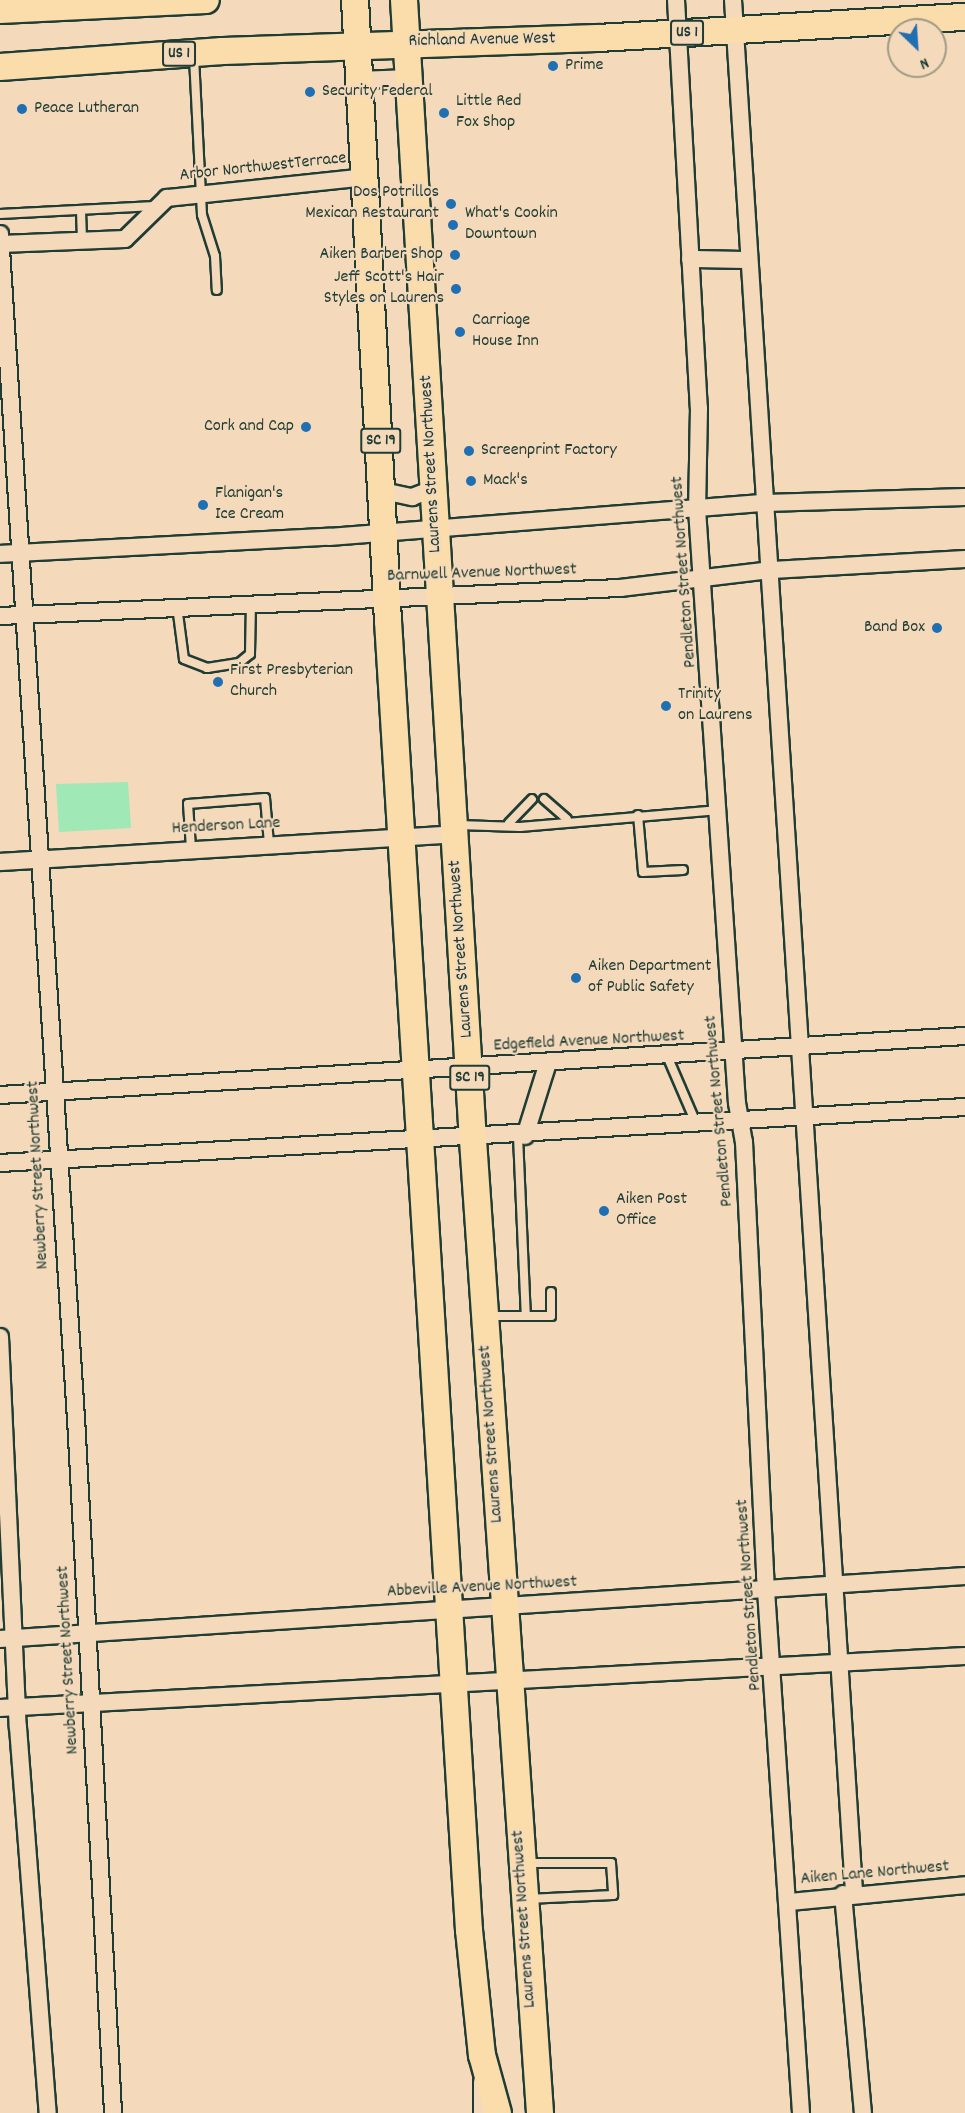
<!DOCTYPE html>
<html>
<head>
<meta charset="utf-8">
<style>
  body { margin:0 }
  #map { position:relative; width:965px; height:2113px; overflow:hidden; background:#f5d9bb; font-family:Dekko,sans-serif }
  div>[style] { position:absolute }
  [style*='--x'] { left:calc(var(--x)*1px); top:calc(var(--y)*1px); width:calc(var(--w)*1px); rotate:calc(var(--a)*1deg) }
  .green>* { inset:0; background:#a0e8b6 }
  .roads { filter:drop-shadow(2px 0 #1f3d34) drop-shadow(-2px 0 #1f3d34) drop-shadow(0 2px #1f3d34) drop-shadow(0 -2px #1f3d34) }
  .service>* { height:8px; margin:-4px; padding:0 4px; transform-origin:4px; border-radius:4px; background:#f5d9bb }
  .minor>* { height:16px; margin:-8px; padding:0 8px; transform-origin:8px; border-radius:8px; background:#f5d9bb }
  .primary>* { height:26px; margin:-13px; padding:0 13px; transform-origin:13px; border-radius:13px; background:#fbddab }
  .dots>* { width:16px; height:16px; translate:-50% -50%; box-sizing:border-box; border:3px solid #f5d9bb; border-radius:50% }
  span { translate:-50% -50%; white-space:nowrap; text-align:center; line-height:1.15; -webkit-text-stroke:4.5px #f5d9bb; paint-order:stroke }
  .shield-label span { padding:2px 4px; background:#f5d9bb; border:2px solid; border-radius:4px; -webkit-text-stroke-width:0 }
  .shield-label { font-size:16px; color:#1f3d34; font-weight:700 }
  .street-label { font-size:18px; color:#1f3d34 }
  .poi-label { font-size:18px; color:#1f3d34 }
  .left { translate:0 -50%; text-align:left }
  .right { translate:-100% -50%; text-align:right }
  .north { position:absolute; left:887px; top:18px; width:60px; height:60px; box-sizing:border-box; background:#f5d9bb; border:2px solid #9f9b85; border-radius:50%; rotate:155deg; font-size:16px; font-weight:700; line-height:24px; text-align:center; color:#1f3d34 }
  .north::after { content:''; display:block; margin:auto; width:21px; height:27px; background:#1f6fb2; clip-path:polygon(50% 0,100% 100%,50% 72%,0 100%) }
</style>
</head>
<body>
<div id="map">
  <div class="green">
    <i style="clip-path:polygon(128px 782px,131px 828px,59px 832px,56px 784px)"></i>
  </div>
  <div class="roads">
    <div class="service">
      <i style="--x:194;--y:57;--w:158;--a:87.1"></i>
      <i style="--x:202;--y:215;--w:43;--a:72.4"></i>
      <i style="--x:215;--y:256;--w:34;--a:87"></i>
      <i style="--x:81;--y:211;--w:30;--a:88"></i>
      <i style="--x:0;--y:214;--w:155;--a:-3"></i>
      <i style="--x:177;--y:606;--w:53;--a:82.5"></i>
      <i style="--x:184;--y:659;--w:25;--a:21"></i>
      <i style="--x:207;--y:668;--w:32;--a:-9"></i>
      <i style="--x:239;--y:663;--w:14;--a:-39"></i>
      <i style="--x:250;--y:654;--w:50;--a:-88.9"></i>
      <i style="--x:544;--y:799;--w:30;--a:41"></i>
      <i style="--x:638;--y:815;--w:57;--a:85"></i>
      <i style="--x:643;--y:872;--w:40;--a:-2.9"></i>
      <i style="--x:509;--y:823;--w:33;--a:-46"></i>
      <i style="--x:458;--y:825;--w:62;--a:1.8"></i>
      <i style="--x:520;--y:827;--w:200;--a:-4.9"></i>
      <i style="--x:191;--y:848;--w:44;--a:-93.9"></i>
      <i style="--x:188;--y:804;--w:77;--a:-4.5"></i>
      <i style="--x:265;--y:798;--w:46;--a:85"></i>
      <i style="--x:668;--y:1058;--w:71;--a:66.7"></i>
      <i style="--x:518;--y:1136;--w:180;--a:87.5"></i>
      <i style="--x:526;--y:1316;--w:25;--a:0"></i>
      <i style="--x:551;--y:1316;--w:24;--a:-90"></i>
      <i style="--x:488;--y:1316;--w:38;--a:0"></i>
      <i style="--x:524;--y:1863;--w:87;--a:0"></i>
      <i style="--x:611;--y:1863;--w:32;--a:86"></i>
      <i style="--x:613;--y:1895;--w:86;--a:177.3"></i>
    </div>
    <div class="minor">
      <i style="--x:676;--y:0;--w:409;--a:86.8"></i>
      <i style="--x:699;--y:408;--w:101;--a:91.1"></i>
      <i style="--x:697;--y:509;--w:595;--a:86.15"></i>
      <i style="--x:737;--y:1103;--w:40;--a:80"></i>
      <i style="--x:744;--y:1142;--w:434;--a:87.2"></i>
      <i style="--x:765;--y:1575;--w:539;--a:86.17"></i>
      <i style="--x:733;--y:0;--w:1897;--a:86.34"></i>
      <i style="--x:359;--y:80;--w:50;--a:-2.3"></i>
      <i style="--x:0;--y:234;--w:1186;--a:86.33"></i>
      <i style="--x:76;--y:1418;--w:696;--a:86.95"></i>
      <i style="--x:1;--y:244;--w:124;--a:-2.3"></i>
      <i style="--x:125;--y:239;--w:59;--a:-44.3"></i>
      <i style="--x:167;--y:198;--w:200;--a:-6"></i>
      <i style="--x:690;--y:259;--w:59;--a:1"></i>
      <i style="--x:383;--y:491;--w:30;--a:12"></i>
      <i style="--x:412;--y:497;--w:22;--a:-21"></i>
      <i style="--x:0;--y:554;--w:329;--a:-3"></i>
      <i style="--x:329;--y:537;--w:437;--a:-4.5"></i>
      <i style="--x:765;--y:503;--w:200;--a:-1.7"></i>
      <i style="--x:0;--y:616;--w:621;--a:-2.59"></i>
      <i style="--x:620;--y:588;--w:153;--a:-6.8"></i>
      <i style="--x:772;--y:570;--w:193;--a:-3.3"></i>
      <i style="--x:0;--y:862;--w:456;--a:-3.5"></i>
      <i style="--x:0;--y:1095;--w:967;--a:-3.5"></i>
      <i style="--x:525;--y:1136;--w:73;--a:-72.6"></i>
      <i style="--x:0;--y:1163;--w:967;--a:-3.32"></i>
      <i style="--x:0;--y:1337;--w:390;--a:87.4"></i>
      <i style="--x:18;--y:1727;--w:387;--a:85.6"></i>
      <i style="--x:0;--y:1639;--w:967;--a:-3.74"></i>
      <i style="--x:0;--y:1708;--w:966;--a:-3.08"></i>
      <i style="--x:843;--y:1894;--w:220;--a:84.8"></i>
      <i style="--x:790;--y:1902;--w:176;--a:-5.5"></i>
      <i style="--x:482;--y:2082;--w:31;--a:90"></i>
    </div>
    <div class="primary">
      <i style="--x:355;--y:0;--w:622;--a:86.96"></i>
      <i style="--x:388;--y:621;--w:1312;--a:86.46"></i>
      <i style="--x:469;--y:1930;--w:126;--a:84.1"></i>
      <i style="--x:482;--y:2055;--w:60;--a:74.6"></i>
      <i style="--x:404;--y:0;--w:1142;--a:86.54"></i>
      <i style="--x:473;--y:1140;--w:975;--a:86.06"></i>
      <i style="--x:0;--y:10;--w:206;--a:-2.8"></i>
      <i style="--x:0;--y:67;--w:223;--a:-4.1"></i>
      <i style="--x:222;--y:51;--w:376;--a:-2"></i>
      <i style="--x:598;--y:38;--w:368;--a:-3.3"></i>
    </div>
  </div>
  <div class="dots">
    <i style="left:553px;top:66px;background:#1f6fb2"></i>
    <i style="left:310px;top:92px;background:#1f6fb2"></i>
    <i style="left:22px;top:109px;background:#1f6fb2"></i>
    <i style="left:444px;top:113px;background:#1f6fb2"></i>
    <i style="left:451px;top:204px;background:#1f6fb2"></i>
    <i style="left:453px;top:225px;background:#1f6fb2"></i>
    <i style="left:455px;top:255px;background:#1f6fb2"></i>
    <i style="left:456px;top:289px;background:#1f6fb2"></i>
    <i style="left:460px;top:332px;background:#1f6fb2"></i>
    <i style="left:306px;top:427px;background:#1f6fb2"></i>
    <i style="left:469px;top:451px;background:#1f6fb2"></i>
    <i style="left:471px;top:481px;background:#1f6fb2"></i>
    <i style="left:203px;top:505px;background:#1f6fb2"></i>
    <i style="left:937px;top:628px;background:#1f6fb2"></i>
    <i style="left:218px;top:682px;background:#1f6fb2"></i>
    <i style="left:666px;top:706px;background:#1f6fb2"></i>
    <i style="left:576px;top:978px;background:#1f6fb2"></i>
    <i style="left:604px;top:1211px;background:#1f6fb2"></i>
  </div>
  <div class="shield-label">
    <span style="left:687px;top:33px">US 1</span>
    <span style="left:179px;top:54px">US 1</span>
    <span style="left:381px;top:441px">SC 19</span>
    <span style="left:470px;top:1078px">SC 19</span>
  </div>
  <div class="street-label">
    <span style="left:482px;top:41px;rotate:-1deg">Richland Avenue West</span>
    <span style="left:263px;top:168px;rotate:-6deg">Arbor NorthwestTerrace</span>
    <span style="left:432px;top:464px;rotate:-93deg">Laurens Street Northwest</span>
    <span style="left:685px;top:572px;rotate:-94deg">Pendleton Street Northwest</span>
    <span style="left:482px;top:574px;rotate:-2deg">Barnwell Avenue Northwest</span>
    <span style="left:226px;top:827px;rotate:-3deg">Henderson Lane</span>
    <span style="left:462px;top:949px;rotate:-94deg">Laurens Street Northwest</span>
    <span style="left:589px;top:1042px;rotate:-3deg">Edgefield Avenue Northwest</span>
    <span style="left:720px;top:1111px;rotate:-95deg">Pendleton Street Northwest</span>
    <span style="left:39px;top:1175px;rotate:-93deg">Newberry Street Northwest</span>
    <span style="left:492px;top:1434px;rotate:-94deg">Laurens Street Northwest</span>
    <span style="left:482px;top:1588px;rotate:-3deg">Abbeville Avenue Northwest</span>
    <span style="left:750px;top:1595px;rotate:-94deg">Pendleton Street Northwest</span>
    <span style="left:69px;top:1660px;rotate:-93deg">Newberry Street Northwest</span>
    <span style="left:875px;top:1874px;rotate:-5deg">Aiken Lane Northwest</span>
    <span style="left:525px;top:1919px;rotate:-94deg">Laurens Street Northwest</span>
  </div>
  <div class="poi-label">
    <span class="left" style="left:565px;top:66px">Prime</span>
    <span class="left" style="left:322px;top:92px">Security Federal</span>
    <span class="left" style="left:456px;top:113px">Little Red<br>Fox Shop</span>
    <span class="left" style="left:34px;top:109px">Peace Lutheran</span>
    <span class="right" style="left:439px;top:204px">Dos Potrillos<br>Mexican Restaurant</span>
    <span class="left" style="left:465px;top:225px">What's Cookin<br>Downtown</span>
    <span class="right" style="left:443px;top:255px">Aiken Barber Shop</span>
    <span class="right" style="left:444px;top:289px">Jeff Scott's Hair<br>Styles on Laurens</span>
    <span class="left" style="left:472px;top:332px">Carriage<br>House Inn</span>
    <span class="right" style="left:294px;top:427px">Cork and Cap</span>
    <span class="left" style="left:481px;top:451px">Screenprint Factory</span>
    <span class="left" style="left:483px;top:481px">Mack's</span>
    <span class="left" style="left:215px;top:505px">Flanigan's<br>Ice Cream</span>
    <span class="right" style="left:925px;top:628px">Band Box</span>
    <span class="left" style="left:230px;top:682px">First Presbyterian<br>Church</span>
    <span class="left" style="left:678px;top:706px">Trinity<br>on Laurens</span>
    <span class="left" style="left:588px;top:978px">Aiken Department<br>of Public Safety</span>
    <span class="left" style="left:616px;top:1211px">Aiken Post<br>Office</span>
  </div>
  <div class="north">N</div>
</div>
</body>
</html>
